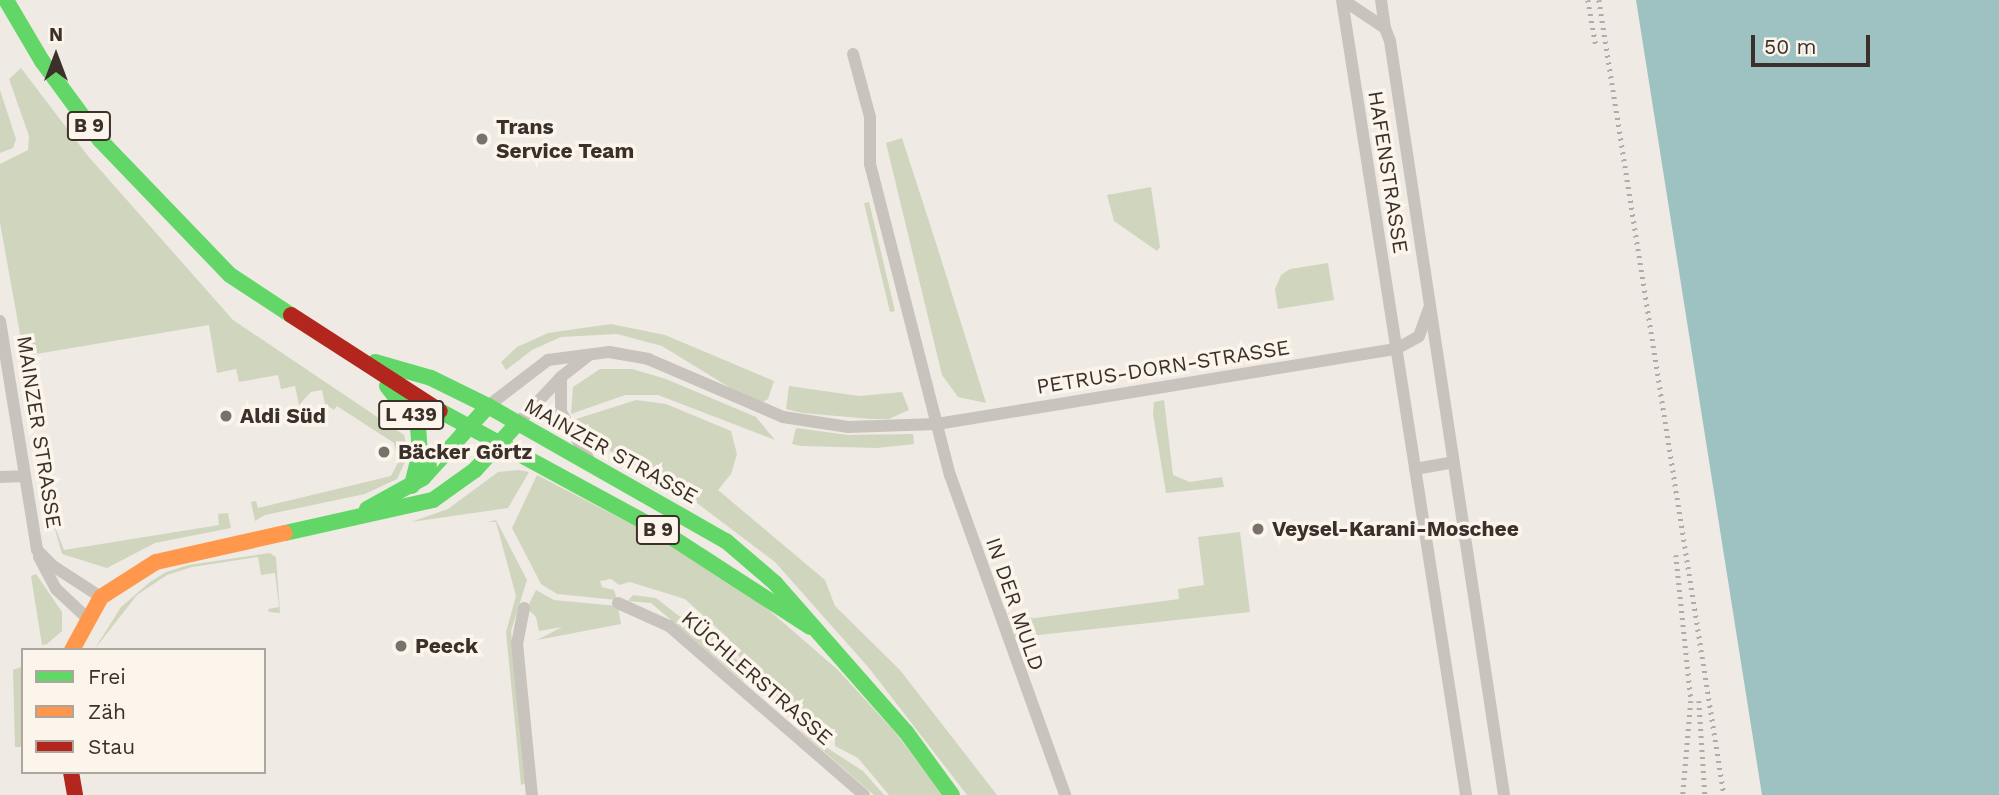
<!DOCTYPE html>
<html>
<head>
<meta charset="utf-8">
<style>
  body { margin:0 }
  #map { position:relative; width:1999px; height:795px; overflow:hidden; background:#efeae4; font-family:"Work Sans",sans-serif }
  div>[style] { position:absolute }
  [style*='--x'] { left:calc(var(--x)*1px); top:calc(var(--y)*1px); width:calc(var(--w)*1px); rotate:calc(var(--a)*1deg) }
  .green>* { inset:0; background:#d0d6be }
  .water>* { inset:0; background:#9ec1c2 }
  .street>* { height:12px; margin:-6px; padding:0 6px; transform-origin:6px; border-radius:6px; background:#c9c3bd }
  .fast>* { height:16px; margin:-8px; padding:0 8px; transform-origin:8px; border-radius:8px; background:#63d668 }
  .slow>* { height:16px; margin:-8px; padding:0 8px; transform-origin:8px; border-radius:8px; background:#ff974d }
  .jam>* { height:16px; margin:-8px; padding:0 8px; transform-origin:8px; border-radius:8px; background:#b3261e }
  .rail>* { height:4.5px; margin-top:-2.25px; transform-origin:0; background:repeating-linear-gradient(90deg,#b1aba7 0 2px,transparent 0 7px) }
  .dots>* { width:19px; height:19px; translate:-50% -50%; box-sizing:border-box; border:4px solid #fbf5ec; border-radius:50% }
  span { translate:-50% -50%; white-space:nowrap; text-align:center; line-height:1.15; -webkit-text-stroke:7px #fbf5ec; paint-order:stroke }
  .shield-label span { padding:2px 5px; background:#fbf5ec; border:2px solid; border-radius:5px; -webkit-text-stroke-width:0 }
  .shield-label { font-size:19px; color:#3b302a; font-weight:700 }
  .poi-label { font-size:21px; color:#3b302a; font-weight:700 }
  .left { translate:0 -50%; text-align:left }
  .street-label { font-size:21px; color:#3b302a }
  .legend { position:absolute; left:21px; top:648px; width:245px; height:126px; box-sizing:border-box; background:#fbf5ec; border:2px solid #aea69e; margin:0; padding:9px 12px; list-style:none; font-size:21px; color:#3b302a }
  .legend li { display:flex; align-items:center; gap:14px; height:35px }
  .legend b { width:35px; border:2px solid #aea69e }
  .north { position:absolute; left:21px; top:21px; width:70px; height:70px; -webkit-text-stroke:5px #fbf5ec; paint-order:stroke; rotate:0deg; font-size:19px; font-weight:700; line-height:28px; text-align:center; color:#3b302a }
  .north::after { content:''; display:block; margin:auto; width:24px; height:32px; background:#3b302a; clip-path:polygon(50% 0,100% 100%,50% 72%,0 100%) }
  .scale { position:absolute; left:1751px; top:35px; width:119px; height:32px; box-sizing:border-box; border:4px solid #3b302a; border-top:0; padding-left:9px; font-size:21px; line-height:24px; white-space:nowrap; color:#3b302a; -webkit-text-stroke:5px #fbf5ec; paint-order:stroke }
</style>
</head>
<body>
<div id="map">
  <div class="green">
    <i style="clip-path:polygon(21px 68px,88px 156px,233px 320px,404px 435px,409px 453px,397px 479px,365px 494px,265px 515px,255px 521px,251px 502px,256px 501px,258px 508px,391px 476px,399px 461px,394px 443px,337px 406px,334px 410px,325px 404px,322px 390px,311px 392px,299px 405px,295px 386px,281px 389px,278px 375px,239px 382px,236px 369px,217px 373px,209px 325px,24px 356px,0 223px,0 164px,28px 150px,29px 136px,9px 79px)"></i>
    <i style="clip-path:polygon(0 90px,16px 139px,13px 148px,0 153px)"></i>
    <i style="clip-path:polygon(902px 138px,936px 243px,986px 403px,958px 397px,942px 375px,886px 143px)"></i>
    <i style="clip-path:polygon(1151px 187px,1160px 247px,1157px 251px,1114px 221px,1107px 195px)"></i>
    <i style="clip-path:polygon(869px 202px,895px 311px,890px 312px,864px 203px)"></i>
    <i style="clip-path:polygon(1328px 263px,1334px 300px,1278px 309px,1275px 289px,1281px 275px,1290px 269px)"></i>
    <i style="clip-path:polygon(611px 324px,665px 335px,774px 381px,768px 399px,763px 402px,732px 389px,662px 346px,617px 334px,561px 337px,532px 350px,506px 370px,501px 362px,517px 347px,548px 333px)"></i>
    <i style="clip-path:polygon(600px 369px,632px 369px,666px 379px,756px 417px,775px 440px,658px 395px,625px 395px,571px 414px,573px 387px)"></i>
    <i style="clip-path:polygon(789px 386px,859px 396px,902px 392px,909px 410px,889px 419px,871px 419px,802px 413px,786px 409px)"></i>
    <i style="clip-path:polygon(636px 400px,666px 404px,731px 431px,737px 454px,731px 474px,718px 490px,825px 580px,835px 606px,900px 670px,997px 795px,967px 795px,869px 668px,775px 562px,689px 497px,588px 438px,573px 420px)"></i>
    <i style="clip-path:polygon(1164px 400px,1173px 475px,1190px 482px,1222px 477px,1224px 487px,1166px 493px,1153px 414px,1154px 402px)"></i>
    <i style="clip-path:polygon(796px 428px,848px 435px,913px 434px,914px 444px,877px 448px,801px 446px,792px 444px)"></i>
    <i style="clip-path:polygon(519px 470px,529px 472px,508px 508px,411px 522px,448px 509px,498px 472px)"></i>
    <i style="clip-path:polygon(537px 475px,664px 541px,763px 605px,838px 670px,894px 731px,943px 795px,889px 795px,858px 758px,835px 746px,835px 729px,824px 728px,818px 734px,777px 707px,754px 681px,728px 638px,685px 599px,630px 582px,619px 585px,611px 579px,600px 581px,602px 587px,614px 590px,617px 600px,557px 594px,541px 584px,512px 528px)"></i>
    <i style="clip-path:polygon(228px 513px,231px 528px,155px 543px,107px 568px,62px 554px,53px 522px,64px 550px,219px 525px,218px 514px)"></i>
    <i style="clip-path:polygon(496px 520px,527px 580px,511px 631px,526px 783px,521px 785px,506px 632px,516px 596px,496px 522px,488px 522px)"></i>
    <i style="clip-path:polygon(1240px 532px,1250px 612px,1012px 638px,1003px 609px,1007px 609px,1012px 621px,1179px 599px,1178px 589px,1204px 585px,1198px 537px)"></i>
    <i style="clip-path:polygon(270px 553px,276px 557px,280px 613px,269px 612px,268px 609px,279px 607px,275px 573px,261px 575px,258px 557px,192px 567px,167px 575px,137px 595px,94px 650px,121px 607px,150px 582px,166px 572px,189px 565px)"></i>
    <i style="clip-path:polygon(36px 574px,62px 612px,62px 631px,47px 644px,42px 645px,31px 576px)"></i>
    <i style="clip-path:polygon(536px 590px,554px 600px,618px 606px,621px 624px,537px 640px,562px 627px,539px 631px,536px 617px,527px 608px)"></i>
    <i style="clip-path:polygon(633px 595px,656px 598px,679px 616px,702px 624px,737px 660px,744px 682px,651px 603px,628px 601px)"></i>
    <i style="clip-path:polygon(23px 666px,23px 747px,15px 747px,13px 670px)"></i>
    <i style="clip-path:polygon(798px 729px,863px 771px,884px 795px,874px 795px)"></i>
  </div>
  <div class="water">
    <i style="clip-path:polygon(1636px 0,1999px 0,1999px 795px,1762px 795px)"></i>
  </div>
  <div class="street">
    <i style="--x:1342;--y:0;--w:805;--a:81.13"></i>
    <i style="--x:1343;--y:0;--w:50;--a:33.7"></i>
    <i style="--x:1385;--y:28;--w:14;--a:69"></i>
    <i style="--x:1390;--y:41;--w:763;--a:81.4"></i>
    <i style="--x:1381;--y:0;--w:28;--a:82"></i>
    <i style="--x:853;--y:54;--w:65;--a:74.9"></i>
    <i style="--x:870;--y:117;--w:47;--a:90"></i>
    <i style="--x:870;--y:164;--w:321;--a:75.6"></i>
    <i style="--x:950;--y:475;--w:340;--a:70.2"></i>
    <i style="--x:0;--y:321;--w:232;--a:80.8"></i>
    <i style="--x:37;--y:550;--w:23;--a:45"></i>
    <i style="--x:53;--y:566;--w:57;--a:32.9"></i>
    <i style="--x:561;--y:377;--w:35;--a:90"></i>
    <i style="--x:561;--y:412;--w:53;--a:59.6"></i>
    <i style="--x:488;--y:406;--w:76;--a:-37.5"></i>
    <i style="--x:548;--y:360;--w:62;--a:-7.5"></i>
    <i style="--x:609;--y:352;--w:40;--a:10"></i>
    <i style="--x:648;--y:359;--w:147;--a:23.2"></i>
    <i style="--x:783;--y:417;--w:66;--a:8.7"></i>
    <i style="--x:848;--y:427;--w:89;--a:-1.9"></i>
    <i style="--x:937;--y:424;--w:465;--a:-9.3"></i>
    <i style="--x:1396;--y:349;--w:26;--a:-29"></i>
    <i style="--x:1419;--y:336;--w:30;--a:-70"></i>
    <i style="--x:516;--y:425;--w:66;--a:-46.8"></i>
    <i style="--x:561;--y:377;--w:36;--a:-38"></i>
    <i style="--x:1415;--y:469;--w:39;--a:-10"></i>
    <i style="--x:0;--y:477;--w:25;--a:-2"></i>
    <i style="--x:39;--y:557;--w:36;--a:62"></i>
    <i style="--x:56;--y:589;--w:42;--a:43.1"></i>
    <i style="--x:618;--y:603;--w:56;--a:24.3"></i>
    <i style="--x:669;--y:626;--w:258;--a:40.9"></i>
    <i style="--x:524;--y:608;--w:36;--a:101"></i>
    <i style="--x:517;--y:643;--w:153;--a:84.4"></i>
  </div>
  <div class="fast">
    <i style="--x:6;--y:0;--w:71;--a:59.5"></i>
    <i style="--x:42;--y:61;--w:98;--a:53.7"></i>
    <i style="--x:100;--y:140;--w:187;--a:46.1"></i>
    <i style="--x:230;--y:275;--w:73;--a:33.3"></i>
    <i style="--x:375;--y:362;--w:58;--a:15.9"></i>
    <i style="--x:431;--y:378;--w:64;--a:26.2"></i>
    <i style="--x:488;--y:406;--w:274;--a:29.6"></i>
    <i style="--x:726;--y:541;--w:65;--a:40.6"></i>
    <i style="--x:775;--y:583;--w:198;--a:48.7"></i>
    <i style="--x:906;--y:732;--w:78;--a:53.9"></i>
    <i style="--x:387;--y:386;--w:51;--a:52.2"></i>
    <i style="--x:418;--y:426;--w:27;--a:86"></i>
    <i style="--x:420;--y:453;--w:34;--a:104"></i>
    <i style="--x:440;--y:411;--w:260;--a:28.5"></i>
    <i style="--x:668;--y:535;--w:169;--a:32.9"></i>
    <i style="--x:367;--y:509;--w:64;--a:-29"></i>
    <i style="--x:423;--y:478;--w:97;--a:-47.9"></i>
    <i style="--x:285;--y:533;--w:152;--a:-12.6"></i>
    <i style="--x:433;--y:500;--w:52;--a:-35.5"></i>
    <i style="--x:475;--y:470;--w:61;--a:-47.7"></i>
  </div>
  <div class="slow">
    <i style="--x:72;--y:650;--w:60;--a:-61.3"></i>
    <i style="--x:101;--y:597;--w:65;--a:-32.5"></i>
    <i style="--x:156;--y:562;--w:132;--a:-12.7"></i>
  </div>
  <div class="jam">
    <i style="--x:291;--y:315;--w:177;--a:32.8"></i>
    <i style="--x:71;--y:772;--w:23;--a:80"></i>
  </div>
  <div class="rail">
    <i style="--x:1588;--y:0;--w:47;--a:80.1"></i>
    <i style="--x:1599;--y:0;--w:805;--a:81.06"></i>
    <i style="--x:1676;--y:555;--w:147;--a:84.1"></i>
    <i style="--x:1691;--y:701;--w:94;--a:94.9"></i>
    <i style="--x:1699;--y:701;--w:94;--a:86.3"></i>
  </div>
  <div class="dots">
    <i style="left:482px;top:139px;background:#7a716b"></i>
    <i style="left:226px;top:416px;background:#7a716b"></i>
    <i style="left:384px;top:452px;background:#7a716b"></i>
    <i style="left:1258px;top:529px;background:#7a716b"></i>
    <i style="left:401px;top:646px;background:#7a716b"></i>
  </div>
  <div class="shield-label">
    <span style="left:89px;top:126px">B 9</span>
    <span style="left:411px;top:415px">L 439</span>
    <span style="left:658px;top:530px">B 9</span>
  </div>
  <div class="poi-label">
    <span class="left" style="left:496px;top:139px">Trans<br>Service Team</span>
    <span class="left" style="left:240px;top:416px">Aldi Süd</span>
    <span class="left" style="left:398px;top:452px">Bäcker Görtz</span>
    <span class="left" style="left:1272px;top:529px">Veysel-Karani-Moschee</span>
    <span class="left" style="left:415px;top:646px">Peeck</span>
  </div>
  <div class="street-label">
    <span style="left:1388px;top:172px;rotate:81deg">HAFENSTRASSE</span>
    <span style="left:1163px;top:367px;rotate:-9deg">PETRUS-DORN-STRASSE</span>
    <span style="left:39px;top:432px;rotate:81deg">MAINZER STRASSE</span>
    <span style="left:611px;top:451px;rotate:29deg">MAINZER STRASSE</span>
    <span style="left:1015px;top:604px;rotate:71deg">IN DER MULD</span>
    <span style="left:757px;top:678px;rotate:41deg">KÜCHLERSTRASSE</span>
  </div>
  <ul class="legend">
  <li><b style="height:9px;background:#63d668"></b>Frei</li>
  <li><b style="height:9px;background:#ff974d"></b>Zäh</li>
  <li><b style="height:9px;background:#b3261e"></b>Stau</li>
  </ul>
  <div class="north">N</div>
  <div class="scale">50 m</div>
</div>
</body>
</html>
